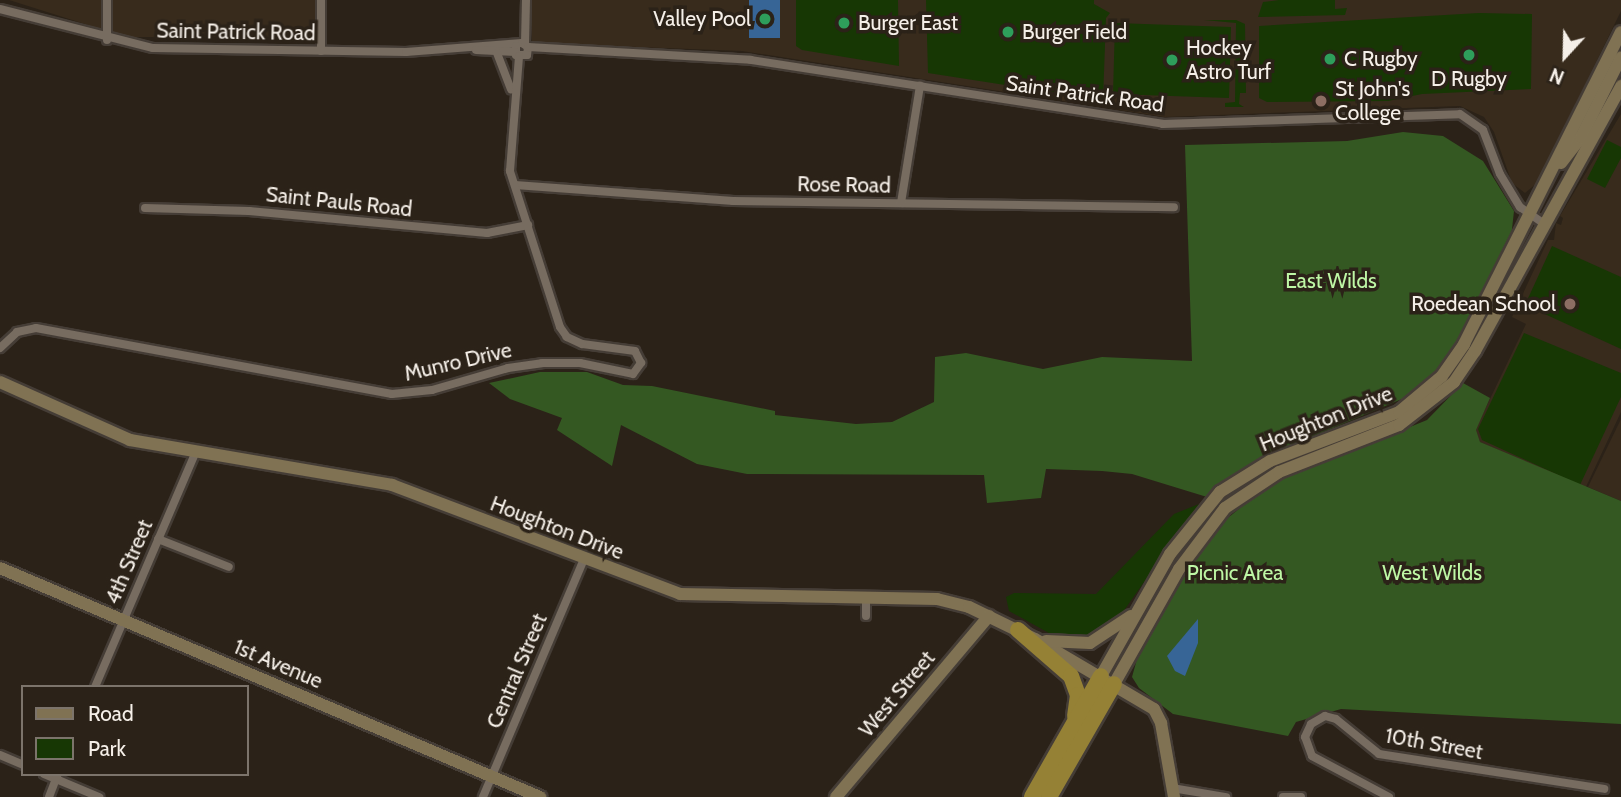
<!DOCTYPE html>
<html>
<head>
<meta charset="utf-8">
<style>
  body { margin:0 }
  #map { position:relative; width:1621px; height:797px; overflow:hidden; background:#2b2218; font-family:Cabin,sans-serif }
  div>[style] { position:absolute }
  [style*='--x'] { left:calc(var(--x)*1px); top:calc(var(--y)*1px); width:calc(var(--w)*1px); rotate:calc(var(--a)*1deg) }
  .built>* { inset:0; background:#382b1c }
  .green>* { inset:0; background:#173704 }
  .forest>* { inset:0; background:#345822 }
  .water>* { inset:0; background:#376596 }
  .roads { filter:drop-shadow(2px 0 #453d36) drop-shadow(-2px 0 #453d36) drop-shadow(0 2px #453d36) drop-shadow(0 -2px #453d36) }
  .street>* { height:8px; margin:-4px; padding:0 4px; transform-origin:4px; border-radius:4px; background:#776c60 }
  .secondary>* { height:12px; margin:-6px; padding:0 6px; transform-origin:6px; border-radius:6px; background:#807253 }
  .highway>* { height:16px; margin:-8px; padding:0 8px; transform-origin:8px; border-radius:8px; background:#958135 }
  .dots>* { width:19px; height:19px; translate:-50% -50%; box-sizing:border-box; border:4px solid #2b2218; border-radius:50% }
  span { translate:-50% -50%; white-space:nowrap; text-align:center; line-height:1.15; -webkit-text-stroke:7px #2b2218; paint-order:stroke }
  .poi-label { font-size:21px; color:#f5efe8 }
  .right { translate:-100% -50%; text-align:right }
  .left { translate:0 -50%; text-align:left }
  .street-label { font-size:21px; color:#f5efe8 }
  .park-label { font-size:21px; color:#bef7a5 }
  .legend { position:absolute; left:21px; top:685px; width:228px; height:91px; box-sizing:border-box; background:#2b2218; border:2px solid #7c746b; margin:0; padding:9px 12px; list-style:none; font-size:21px; color:#f5efe8 }
  .legend li { display:flex; align-items:center; gap:14px; height:35px }
  .legend b { width:35px; border:2px solid #7c746b }
  .north { position:absolute; left:1530px; top:21px; width:70px; height:70px; -webkit-text-stroke:5px #2b2218; paint-order:stroke; rotate:202deg; font-size:19px; font-weight:700; line-height:28px; text-align:center; color:#f5efe8 }
  .north::after { content:''; display:block; margin:auto; width:24px; height:32px; background:#f5efe8; clip-path:polygon(50% 0,100% 100%,50% 72%,0 100%) }
</style>
</head>
<body>
<div id="map">
  <div class="built">
    <i style="clip-path:polygon(9px 0,315px 0,316px 37px,126px 37px)"></i>
    <i style="clip-path:polygon(532px 0,1621px 0,1621px 11px,1537px 183px,1525px 193px,1512px 183px,1494px 132px,1484px 117px,1460px 106px,1165px 117px,742px 51px,532px 43px)"></i>
    <i style="clip-path:polygon(1621px 114px,1621px 412px,1585px 489px,1480px 442px,1475px 430px,1526px 324px,1512px 317px,1548px 240px,1554px 240px,1556px 223px,1561px 225px,1563px 218px,1560px 216px)"></i>
    <i style="clip-path:polygon(1621px 419px,1621px 501px,1588px 487px)"></i>
  </div>
  <div class="green">
    <i style="clip-path:polygon(796px 0,898px 0,899px 66px,802px 50px,796px 46px)"></i>
    <i style="clip-path:polygon(926px 0,1094px 0,1094px 4px,1110px 13px,1106px 18px,1103px 100px,928px 73px)"></i>
    <i style="clip-path:polygon(1279px 0,1335px 0,1335px 9px,1347px 8px,1345px 15px,1258px 17px,1263px 2px)"></i>
    <i style="clip-path:polygon(1479px 13px,1532px 14px,1531px 89px,1422px 94px,1388px 101px,1267px 102px,1259px 98px,1259px 26px)"></i>
    <i style="clip-path:polygon(1204px 20px,1236px 20px,1245px 24px,1246px 93px,1240px 93px,1239px 104px,1244px 107px,1225px 107px,1225px 103px,1235px 102px,1236px 23px)"></i>
    <i style="clip-path:polygon(1115px 23px,1231px 27px,1229px 98px,1113px 94px)"></i>
    <i style="clip-path:polygon(1607px 140px,1621px 147px,1621px 158px,1605px 188px,1587px 179px)"></i>
    <i style="clip-path:polygon(1552px 246px,1621px 277px,1621px 349px,1525px 305px)"></i>
    <i style="clip-path:polygon(1524px 333px,1621px 373px,1621px 397px,1580px 485px,1482px 440px,1478px 429px)"></i>
    <i style="clip-path:polygon(1199px 504px,1118px 619px,1091px 637px,1056px 637px,1009px 611px,1006px 597px,1014px 593px,1096px 594px,1174px 514px)"></i>
  </div>
  <div class="forest">
    <i style="clip-path:polygon(1403px 132px,1443px 136px,1483px 161px,1514px 211px,1511px 238px,1457px 344px,1444px 364px,1409px 396px,1276px 452px,1207px 497px,1132px 474px,1102px 471px,1046px 469px,1041px 498px,987px 503px,984px 475px,747px 474px,697px 464px,621px 425px,612px 466px,557px 430px,562px 418px,510px 399px,489px 383px,540px 372px,587px 372px,623px 385px,652px 386px,775px 411px,775px 415px,856px 424px,892px 422px,934px 402px,935px 357px,966px 353px,1043px 369px,1102px 357px,1192px 361px,1185px 145px,1347px 141px)"></i>
    <i style="clip-path:polygon(1463px 383px,1490px 398px,1476px 430px,1480px 442px,1621px 501px,1621px 724px,1341px 709px,1296px 722px,1288px 736px,1173px 714px,1139px 688px,1132px 677px,1137px 659px,1207px 537px,1229px 517px,1268px 485px,1427px 420px)"></i>
  </div>
  <div class="water">
    <i style="clip-path:polygon(749px 0,780px 0,780px 38px,749px 38px)"></i>
    <i style="clip-path:polygon(1198px 619px,1198px 643px,1185px 676px,1175px 671px,1167px 656px)"></i>
  </div>
  <div class="roads">
    <div class="street">
      <i style="--x:0;--y:9;--w:158;--a:14.3"></i>
      <i style="--x:153;--y:48;--w:253;--a:0.9"></i>
      <i style="--x:406;--y:52;--w:116;--a:-4.4"></i>
      <i style="--x:522;--y:43;--w:7;--a:34"></i>
      <i style="--x:528;--y:47;--w:8;--a:97"></i>
      <i style="--x:527;--y:55;--w:11;--a:180"></i>
      <i style="--x:516;--y:55;--w:9;--a:-90"></i>
      <i style="--x:107;--y:40;--w:40;--a:-90"></i>
      <i style="--x:525;--y:44;--w:44;--a:-88.7"></i>
      <i style="--x:528;--y:47;--w:223;--a:3.3"></i>
      <i style="--x:751;--y:60;--w:417;--a:8.8"></i>
      <i style="--x:1163;--y:124;--w:297;--a:-1.9"></i>
      <i style="--x:1460;--y:114;--w:28;--a:35"></i>
      <i style="--x:1483;--y:130;--w:47;--a:68.9"></i>
      <i style="--x:1500;--y:174;--w:39;--a:59"></i>
      <i style="--x:1520;--y:207;--w:28;--a:35"></i>
      <i style="--x:476;--y:50;--w:39;--a:3"></i>
      <i style="--x:321;--y:51;--w:51;--a:-90"></i>
      <i style="--x:497;--y:53;--w:39;--a:69"></i>
      <i style="--x:515;--y:185;--w:219;--a:4.2"></i>
      <i style="--x:733;--y:201;--w:441;--a:0.8"></i>
      <i style="--x:901;--y:203;--w:119;--a:-80.8"></i>
      <i style="--x:145;--y:208;--w:104;--a:1.7"></i>
      <i style="--x:249;--y:211;--w:239;--a:5.3"></i>
      <i style="--x:487;--y:233;--w:42;--a:-11"></i>
      <i style="--x:0;--y:348;--w:23;--a:-43"></i>
      <i style="--x:17;--y:332;--w:19;--a:-12"></i>
      <i style="--x:36;--y:328;--w:362;--a:10.5"></i>
      <i style="--x:392;--y:394;--w:40;--a:-5.7"></i>
      <i style="--x:432;--y:390;--w:79;--a:-16.1"></i>
      <i style="--x:508;--y:368;--w:34;--a:-8"></i>
      <i style="--x:542;--y:363;--w:38;--a:0"></i>
      <i style="--x:580;--y:363;--w:54;--a:11.7"></i>
      <i style="--x:633;--y:374;--w:14;--a:-54"></i>
      <i style="--x:641;--y:363;--w:13;--a:-117"></i>
      <i style="--x:635;--y:351;--w:53;--a:-172.5"></i>
      <i style="--x:582;--y:344;--w:17;--a:-155"></i>
      <i style="--x:567;--y:337;--w:12;--a:-125"></i>
      <i style="--x:560;--y:327;--w:164;--a:-107.8"></i>
      <i style="--x:510;--y:171;--w:115;--a:-85.5"></i>
      <i style="--x:158;--y:539;--w:76;--a:21.5"></i>
      <i style="--x:866;--y:616;--w:17;--a:-90"></i>
      <i style="--x:95;--y:687;--w:257;--a:-66.8"></i>
      <i style="--x:0;--y:755;--w:25;--a:23"></i>
      <i style="--x:44;--y:774;--w:60;--a:22.7"></i>
      <i style="--x:1172;--y:788;--w:55;--a:9.5"></i>
      <i style="--x:49;--y:797;--w:25;--a:-69"></i>
      <i style="--x:483;--y:797;--w:259;--a:-67"></i>
      <i style="--x:1283;--y:797;--w:18;--a:0"></i>
      <i style="--x:1389;--y:797;--w:87;--a:-152"></i>
      <i style="--x:1312;--y:756;--w:20;--a:-110"></i>
      <i style="--x:1305;--y:737;--w:14;--a:-65"></i>
      <i style="--x:1311;--y:724;--w:16;--a:-30"></i>
      <i style="--x:1325;--y:716;--w:11;--a:15"></i>
      <i style="--x:1336;--y:719;--w:55;--a:39.1"></i>
      <i style="--x:1379;--y:754;--w:228;--a:8.8"></i>
    </div>
    <div class="secondary">
      <i style="--x:1561;--y:163;--w:33;--a:-52"></i>
      <i style="--x:1581;--y:137;--w:89;--a:-63.4"></i>
      <i style="--x:0;--y:382;--w:142;--a:24"></i>
      <i style="--x:130;--y:440;--w:266;--a:9.7"></i>
      <i style="--x:392;--y:485;--w:308;--a:20.7"></i>
      <i style="--x:680;--y:594;--w:257;--a:1.1"></i>
      <i style="--x:937;--y:599;--w:33;--a:14"></i>
      <i style="--x:969;--y:607;--w:73;--a:25.9"></i>
      <i style="--x:1035;--y:639;--w:138;--a:30.5"></i>
      <i style="--x:1154;--y:709;--w:16;--a:63"></i>
      <i style="--x:1161;--y:723;--w:75;--a:80"></i>
      <i style="--x:0;--y:568;--w:587;--a:22.98"></i>
      <i style="--x:1046;--y:641;--w:44;--a:2.6"></i>
      <i style="--x:1090;--y:643;--w:49;--a:-33.4"></i>
      <i style="--x:1101;--y:676;--w:140;--a:-60.5"></i>
      <i style="--x:1170;--y:554;--w:80;--a:-51.1"></i>
      <i style="--x:1220;--y:492;--w:59;--a:-31.8"></i>
      <i style="--x:1270;--y:461;--w:138;--a:-20.8"></i>
      <i style="--x:1399;--y:412;--w:56;--a:-39.9"></i>
      <i style="--x:1442;--y:376;--w:39;--a:-55"></i>
      <i style="--x:1464;--y:344;--w:349;--a:-63.3"></i>
      <i style="--x:1114;--y:684;--w:132;--a:-60.5"></i>
      <i style="--x:1179;--y:569;--w:76;--a:-53"></i>
      <i style="--x:1225;--y:508;--w:65;--a:-33.7"></i>
      <i style="--x:1279;--y:472;--w:129;--a:-21.4"></i>
      <i style="--x:1399;--y:425;--w:70;--a:-38"></i>
      <i style="--x:1454;--y:382;--w:37;--a:-56"></i>
      <i style="--x:1475;--y:351;--w:303;--a:-61.1"></i>
      <i style="--x:836;--y:797;--w:237;--a:-49.8"></i>
    </div>
    <div class="highway">
      <i style="--x:1018;--y:630;--w:70;--a:41"></i>
      <i style="--x:1071;--y:676;--w:20;--a:70"></i>
      <i style="--x:1078;--y:695;--w:21;--a:98"></i>
      <i style="--x:1032;--y:797;--w:139;--a:-60.3"></i>
      <i style="--x:1049;--y:797;--w:130;--a:-60.1"></i>
    </div>
  </div>
  <div class="dots">
    <i style="left:765px;top:19px;background:#2e9e5b"></i>
    <i style="left:844px;top:23px;background:#2e9e5b"></i>
    <i style="left:1008px;top:32px;background:#2e9e5b"></i>
    <i style="left:1469px;top:55px;background:#2e9e5b"></i>
    <i style="left:1330px;top:59px;background:#2e9e5b"></i>
    <i style="left:1172px;top:60px;background:#2e9e5b"></i>
    <i style="left:1321px;top:101px;background:#8d6e63"></i>
    <i style="left:1570px;top:304px;background:#8d6e63"></i>
  </div>
  <div class="poi-label">
    <span class="right" style="left:751px;top:19px">Valley Pool</span>
    <span class="left" style="left:858px;top:23px">Burger East</span>
    <span class="left" style="left:1022px;top:32px">Burger Field</span>
    <span class="left" style="left:1186px;top:60px">Hockey<br>Astro Turf</span>
    <span class="left" style="left:1344px;top:59px">C Rugby</span>
    <span style="left:1469px;top:79px">D Rugby</span>
    <span class="left" style="left:1335px;top:101px">St John's<br>College</span>
    <span class="right" style="left:1556px;top:304px">Roedean School</span>
  </div>
  <div class="street-label">
    <span style="left:236px;top:32px;rotate:1deg">Saint Patrick Road</span>
    <span style="left:1085px;top:94px;rotate:8deg">Saint Patrick Road</span>
    <span style="left:844px;top:185px;rotate:1deg">Rose Road</span>
    <span style="left:339px;top:202px;rotate:6deg">Saint Pauls Road</span>
    <span style="left:458px;top:362px;rotate:-13deg">Munro Drive</span>
    <span style="left:1326px;top:419px;rotate:-22deg">Houghton Drive</span>
    <span style="left:557px;top:528px;rotate:21deg">Houghton Drive</span>
    <span style="left:129px;top:562px;rotate:-67deg">4th Street</span>
    <span style="left:278px;top:664px;rotate:23deg">1st Avenue</span>
    <span style="left:517px;top:671px;rotate:-67deg">Central Street</span>
    <span style="left:897px;top:694px;rotate:-50deg">West Street</span>
    <span style="left:1434px;top:744px;rotate:10deg">10th Street</span>
  </div>
  <div class="park-label">
    <span style="left:1331px;top:281px">East Wilds</span>
    <span style="left:1235px;top:573px">Picnic Area</span>
    <span style="left:1432px;top:573px">West Wilds</span>
  </div>
  <ul class="legend">
  <li><b style="height:9px;background:#807253"></b>Road</li>
  <li><b style="height:19px;background:#173704"></b>Park</li>
  </ul>
  <div class="north">N</div>
</div>
</body>
</html>
